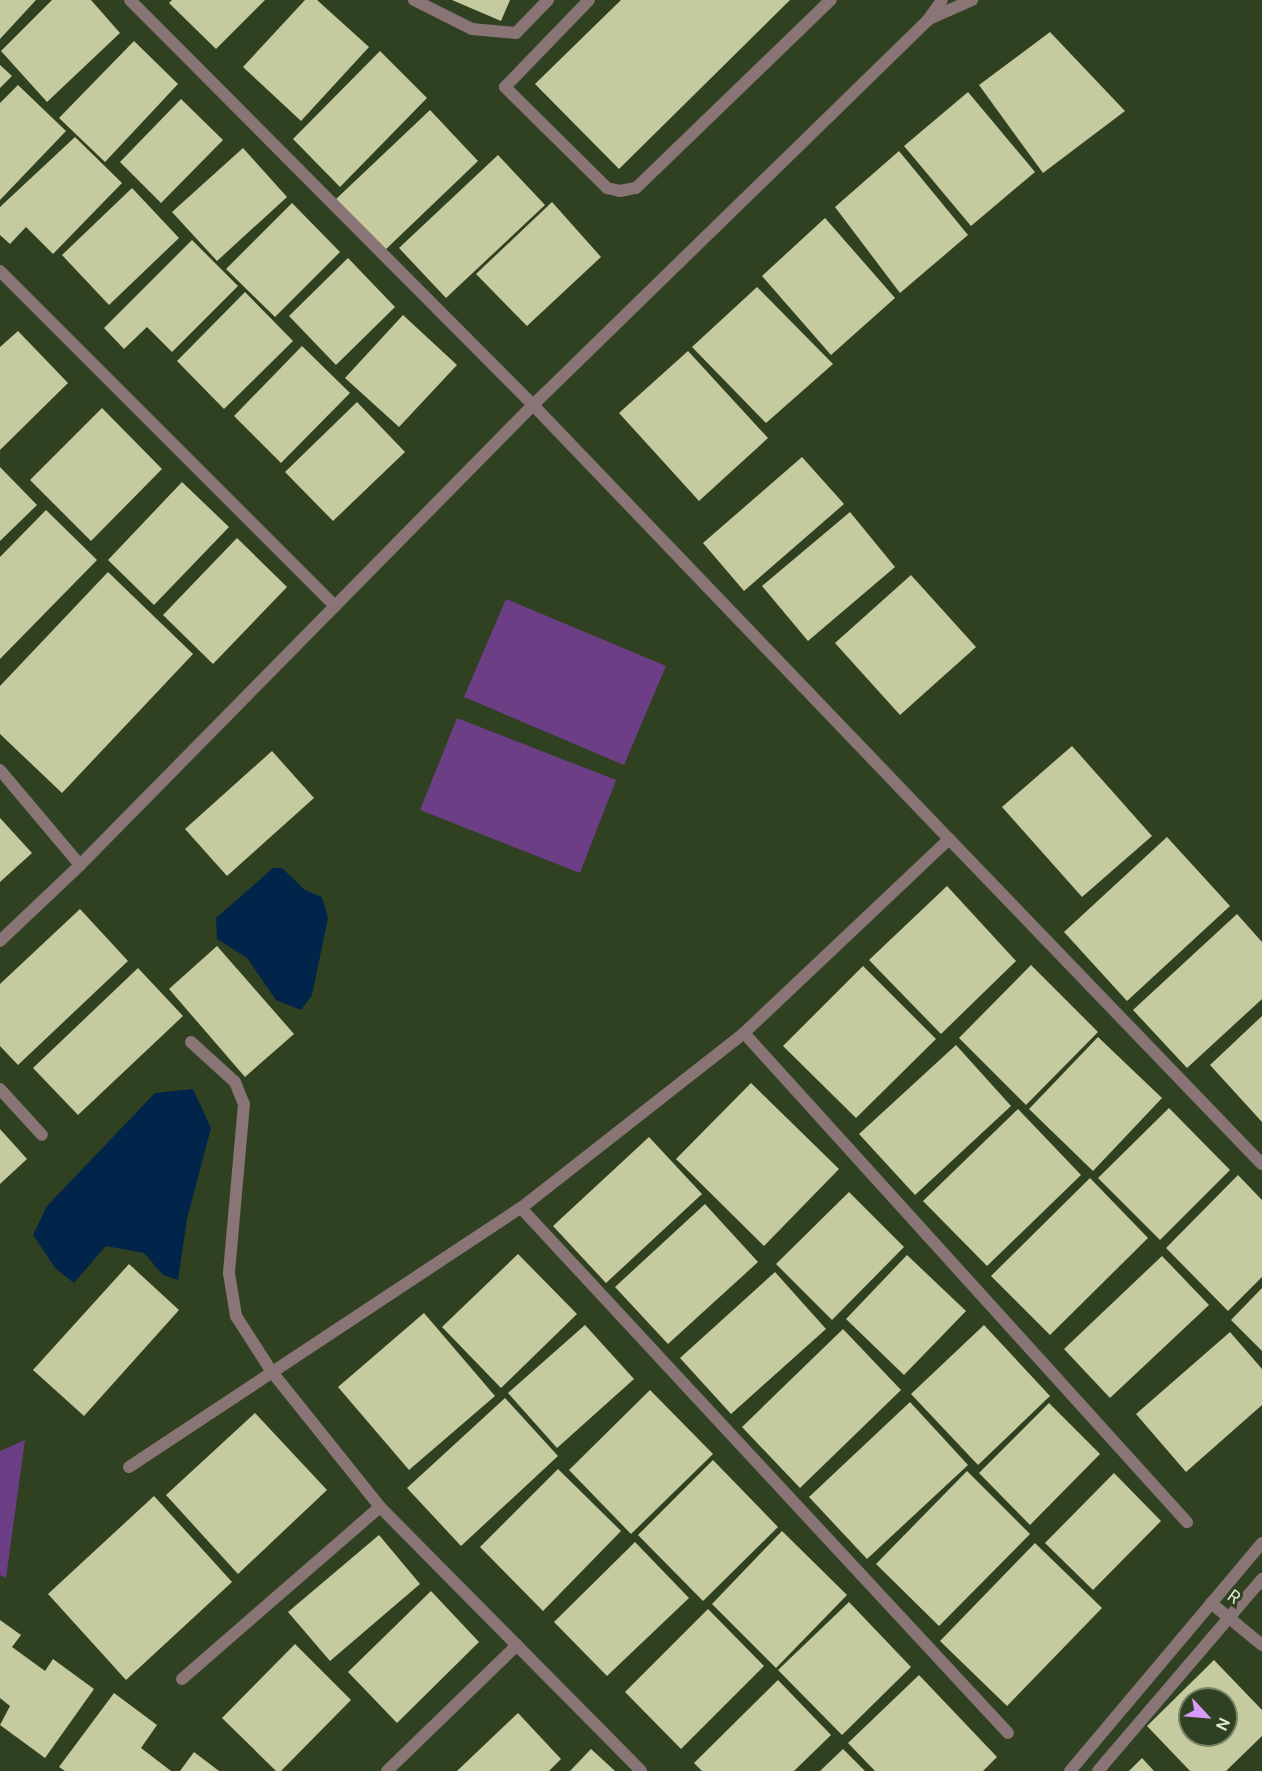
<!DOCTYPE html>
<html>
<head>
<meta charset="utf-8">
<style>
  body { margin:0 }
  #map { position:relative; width:1262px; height:1771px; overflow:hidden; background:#304121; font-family:"DM Sans",sans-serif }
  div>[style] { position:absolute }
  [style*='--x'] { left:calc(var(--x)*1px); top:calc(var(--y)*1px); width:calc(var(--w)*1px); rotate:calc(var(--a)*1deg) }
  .green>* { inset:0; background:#6c3e86 }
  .water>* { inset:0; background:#00244a }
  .building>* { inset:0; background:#c6ca9f }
  .lane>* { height:12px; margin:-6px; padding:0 6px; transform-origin:6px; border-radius:6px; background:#897476 }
  .street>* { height:12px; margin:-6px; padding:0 6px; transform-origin:6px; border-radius:6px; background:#897476 }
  span { translate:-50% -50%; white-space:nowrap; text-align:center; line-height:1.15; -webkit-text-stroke:6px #304121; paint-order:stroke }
  .street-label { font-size:18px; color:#dfead6 }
  .north { position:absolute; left:1178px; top:1687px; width:60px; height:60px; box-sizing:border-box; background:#304121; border:2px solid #768569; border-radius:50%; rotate:116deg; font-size:16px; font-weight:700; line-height:24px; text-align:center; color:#dfead6 }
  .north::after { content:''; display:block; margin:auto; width:21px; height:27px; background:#d69bfa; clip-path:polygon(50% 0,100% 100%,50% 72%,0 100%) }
</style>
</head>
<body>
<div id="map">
  <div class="green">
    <i style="clip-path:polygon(506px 599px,666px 666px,624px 765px,464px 697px)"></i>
    <i style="clip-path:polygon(457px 718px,616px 780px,580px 873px,420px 810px)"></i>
    <i style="clip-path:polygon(25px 1440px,6px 1578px,0 1575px,0 1451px)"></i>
  </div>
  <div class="water">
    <i style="clip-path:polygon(273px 868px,282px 868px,305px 890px,322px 897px,328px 918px,312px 995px,301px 1010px,276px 1000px,247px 958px,217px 939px,216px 918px)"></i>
    <i style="clip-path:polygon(193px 1089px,211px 1128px,187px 1219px,178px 1280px,163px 1275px,144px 1253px,106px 1246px,74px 1283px,56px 1269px,33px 1235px,47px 1206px,155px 1093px)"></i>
  </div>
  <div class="building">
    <i style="clip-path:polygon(0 0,36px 0,0 39px)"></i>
    <i style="clip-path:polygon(52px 0,91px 0,120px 33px,47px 102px,1px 51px)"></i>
    <i style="clip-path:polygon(172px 0,265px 0,216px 49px,169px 3px)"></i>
    <i style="clip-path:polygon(305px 0,317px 0,369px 47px,301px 121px,243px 67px)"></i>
    <i style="clip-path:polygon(452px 0,510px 0,501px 21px)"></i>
    <i style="clip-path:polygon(621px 0,790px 0,619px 169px,535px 84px)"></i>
    <i style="clip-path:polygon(1050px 32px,1125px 111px,1043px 173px,979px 85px)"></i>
    <i style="clip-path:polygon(134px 41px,178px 84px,105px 162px,59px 118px)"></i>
    <i style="clip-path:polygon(380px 51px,427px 98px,340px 187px,293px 139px)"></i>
    <i style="clip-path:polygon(0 65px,12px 76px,0 88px)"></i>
    <i style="clip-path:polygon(18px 85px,66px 131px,0 200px,0 103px)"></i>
    <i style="clip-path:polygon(968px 92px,1035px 172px,971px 226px,904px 146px)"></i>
    <i style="clip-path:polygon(181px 99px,223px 140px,161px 203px,120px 162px)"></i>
    <i style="clip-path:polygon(430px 110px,478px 161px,383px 252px,335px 200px)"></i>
    <i style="clip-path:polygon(75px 137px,122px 183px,53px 254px,26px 227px,10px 244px,0 235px,0 207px)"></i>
    <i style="clip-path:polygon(243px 148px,287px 197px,217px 261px,172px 212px)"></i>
    <i style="clip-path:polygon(899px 151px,968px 235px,900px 293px,835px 207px)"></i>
    <i style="clip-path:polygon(498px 155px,545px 205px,446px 298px,399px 248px)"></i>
    <i style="clip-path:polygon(132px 188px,179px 238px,109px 305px,62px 255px)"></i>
    <i style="clip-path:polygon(552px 202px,601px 257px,527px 326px,476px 274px)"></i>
    <i style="clip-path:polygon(292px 203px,340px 252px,275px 317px,226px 269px)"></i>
    <i style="clip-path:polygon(825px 218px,895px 298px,831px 355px,762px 276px)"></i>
    <i style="clip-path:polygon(192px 240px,238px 286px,172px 352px,147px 327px,124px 349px,104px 328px)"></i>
    <i style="clip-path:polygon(348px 258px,395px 307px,336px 365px,289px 316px)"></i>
    <i style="clip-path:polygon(757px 287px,833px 364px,766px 423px,692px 347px)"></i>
    <i style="clip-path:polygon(245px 292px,293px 341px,224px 409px,177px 361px)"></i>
    <i style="clip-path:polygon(403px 315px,457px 365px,399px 427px,345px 378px)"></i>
    <i style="clip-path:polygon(18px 331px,68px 383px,0 450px,0 347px)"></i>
    <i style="clip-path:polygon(302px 346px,350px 393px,281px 463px,234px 416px)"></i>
    <i style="clip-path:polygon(688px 351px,768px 438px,699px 501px,619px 413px)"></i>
    <i style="clip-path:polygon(357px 402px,405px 452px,333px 521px,285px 472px)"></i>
    <i style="clip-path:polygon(102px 408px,162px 469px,91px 541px,30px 480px)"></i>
    <i style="clip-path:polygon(802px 457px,844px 504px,744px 591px,703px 543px)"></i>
    <i style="clip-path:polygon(0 467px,37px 505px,0 541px)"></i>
    <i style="clip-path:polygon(182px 482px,229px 527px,154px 605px,108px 560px)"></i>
    <i style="clip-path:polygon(46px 510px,97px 560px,0 659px,0 557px)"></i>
    <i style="clip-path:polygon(850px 512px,895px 567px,808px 641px,762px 586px)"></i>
    <i style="clip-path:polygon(237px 538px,287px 587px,213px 664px,163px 615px)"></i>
    <i style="clip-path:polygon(108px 572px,193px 654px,62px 793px,0 734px,0 686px)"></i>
    <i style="clip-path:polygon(911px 575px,976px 647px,900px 715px,835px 643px)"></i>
    <i style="clip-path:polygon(1072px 746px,1152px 836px,1082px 897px,1002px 807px)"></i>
    <i style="clip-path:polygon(272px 751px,314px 798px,227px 876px,185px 829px)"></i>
    <i style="clip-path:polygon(0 818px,32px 853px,0 882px)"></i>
    <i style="clip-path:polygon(1167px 837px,1230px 906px,1127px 1001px,1064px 932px)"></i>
    <i style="clip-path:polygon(947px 886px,1016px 961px,941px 1034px,869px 960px)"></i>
    <i style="clip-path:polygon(80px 909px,128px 961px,18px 1065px,0 1046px,0 984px)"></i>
    <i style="clip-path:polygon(1237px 914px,1262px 942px,1262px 999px,1187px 1068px,1133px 1010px)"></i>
    <i style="clip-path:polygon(217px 946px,294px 1034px,245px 1077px,169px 989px)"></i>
    <i style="clip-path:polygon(1031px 965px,1098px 1032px,1026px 1105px,959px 1038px)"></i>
    <i style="clip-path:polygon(863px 966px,936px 1039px,856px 1118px,783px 1046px)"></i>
    <i style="clip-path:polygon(138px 968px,183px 1016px,78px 1115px,33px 1068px)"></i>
    <i style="clip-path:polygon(1262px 1016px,1262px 1122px,1210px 1065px)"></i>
    <i style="clip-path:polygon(1098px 1037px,1162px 1098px,1093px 1171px,1029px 1109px)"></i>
    <i style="clip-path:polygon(956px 1045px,1011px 1106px,915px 1195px,859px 1134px)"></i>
    <i style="clip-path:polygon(751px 1083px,839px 1169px,764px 1246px,676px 1159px)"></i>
    <i style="clip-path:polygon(1169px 1108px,1230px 1170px,1160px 1240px,1098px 1178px)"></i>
    <i style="clip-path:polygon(1018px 1109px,1081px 1175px,987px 1266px,923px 1201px)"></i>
    <i style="clip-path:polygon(0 1129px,27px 1159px,0 1184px)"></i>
    <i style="clip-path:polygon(649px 1137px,702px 1194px,606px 1283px,553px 1226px)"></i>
    <i style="clip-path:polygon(1238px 1175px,1262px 1200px,1262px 1277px,1228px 1311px,1166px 1248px)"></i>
    <i style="clip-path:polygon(1090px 1178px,1148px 1238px,1050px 1335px,991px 1276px)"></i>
    <i style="clip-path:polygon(849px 1192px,904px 1247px,832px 1320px,776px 1264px)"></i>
    <i style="clip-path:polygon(705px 1204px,758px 1262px,668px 1344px,615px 1287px)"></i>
    <i style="clip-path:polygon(518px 1254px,577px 1314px,501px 1388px,442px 1327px)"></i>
    <i style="clip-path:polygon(907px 1255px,966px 1311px,904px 1375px,846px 1319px)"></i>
    <i style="clip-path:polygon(1162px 1256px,1209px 1305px,1110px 1398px,1064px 1349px)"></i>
    <i style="clip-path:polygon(129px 1264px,179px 1310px,84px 1416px,33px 1370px)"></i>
    <i style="clip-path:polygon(775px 1272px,826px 1329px,731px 1414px,680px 1358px)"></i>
    <i style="clip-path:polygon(1262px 1288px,1262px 1351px,1231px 1320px)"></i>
    <i style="clip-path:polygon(424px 1313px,495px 1396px,409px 1470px,338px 1387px)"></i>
    <i style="clip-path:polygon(585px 1325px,634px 1379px,557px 1448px,508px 1393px)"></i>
    <i style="clip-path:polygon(984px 1325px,1050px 1396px,978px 1465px,911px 1394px)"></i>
    <i style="clip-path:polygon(843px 1329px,901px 1390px,800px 1488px,742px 1427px)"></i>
    <i style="clip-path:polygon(1230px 1332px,1262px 1369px,1262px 1405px,1186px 1472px,1136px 1414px)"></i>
    <i style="clip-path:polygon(650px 1390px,713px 1454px,631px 1534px,569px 1470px)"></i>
    <i style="clip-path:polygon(505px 1398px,558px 1456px,461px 1546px,407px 1488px)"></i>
    <i style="clip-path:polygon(910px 1402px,968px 1465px,867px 1559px,809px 1497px)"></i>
    <i style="clip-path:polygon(1049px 1403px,1100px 1454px,1030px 1525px,979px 1473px)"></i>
    <i style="clip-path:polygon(255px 1413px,327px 1490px,238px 1574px,166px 1495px)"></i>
    <i style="clip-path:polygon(713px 1460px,778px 1527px,703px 1601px,638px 1535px)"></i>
    <i style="clip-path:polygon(558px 1469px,621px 1531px,543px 1611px,480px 1547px)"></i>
    <i style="clip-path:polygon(967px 1471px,1030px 1534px,939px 1626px,876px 1564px)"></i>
    <i style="clip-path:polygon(1114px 1473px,1161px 1521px,1093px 1590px,1045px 1543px)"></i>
    <i style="clip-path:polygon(154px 1496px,232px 1582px,126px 1680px,48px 1594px)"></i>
    <i style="clip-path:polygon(782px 1531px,847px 1595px,776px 1668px,712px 1604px)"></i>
    <i style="clip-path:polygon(379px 1535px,420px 1584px,330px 1661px,288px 1612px)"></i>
    <i style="clip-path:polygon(635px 1542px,689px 1598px,607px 1676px,554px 1622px)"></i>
    <i style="clip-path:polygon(1035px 1543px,1102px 1608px,1007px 1706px,940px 1641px)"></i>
    <i style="clip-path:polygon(431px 1591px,479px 1642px,397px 1723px,348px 1672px)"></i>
    <i style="clip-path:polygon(849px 1602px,911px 1667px,842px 1735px,778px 1670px)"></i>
    <i style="clip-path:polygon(708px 1609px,764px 1666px,681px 1749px,625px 1692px)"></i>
    <i style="clip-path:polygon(0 1620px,21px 1635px,12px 1647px,45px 1671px,53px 1659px,94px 1689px,45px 1758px,0 1725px,10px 1706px,0 1698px)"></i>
    <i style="clip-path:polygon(295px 1644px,351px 1700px,281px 1771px,276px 1771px,222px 1718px)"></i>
    <i style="clip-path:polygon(evenodd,1214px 1660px,1262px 1710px,1262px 1736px,1226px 1771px,1190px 1771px,1147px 1726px,1214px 1660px,1190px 1699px,1226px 1699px,1226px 1735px,1190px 1735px,1190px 1699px)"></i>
    <i style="clip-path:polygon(919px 1675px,997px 1757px,983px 1771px,875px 1771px,848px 1743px)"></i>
    <i style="clip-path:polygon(778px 1680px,831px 1735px,794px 1771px,702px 1771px,694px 1763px)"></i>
    <i style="clip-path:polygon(114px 1693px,157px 1725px,141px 1748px,171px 1771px,65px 1771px,59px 1767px)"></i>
    <i style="clip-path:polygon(518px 1713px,561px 1759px,549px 1771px,457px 1771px)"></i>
    <i style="clip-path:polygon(591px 1749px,615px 1771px,570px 1771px)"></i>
    <i style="clip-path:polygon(843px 1749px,865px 1771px,820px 1771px)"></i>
    <i style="clip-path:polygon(194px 1752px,219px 1771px,180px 1771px)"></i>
    <i style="clip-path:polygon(1142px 1758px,1154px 1771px,1129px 1771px)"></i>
  </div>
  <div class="lane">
    <i style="--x:414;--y:0;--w:65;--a:26.6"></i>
    <i style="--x:472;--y:29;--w:44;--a:5.2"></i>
    <i style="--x:516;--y:33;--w:46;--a:-45.9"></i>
    <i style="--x:589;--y:0;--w:121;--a:134"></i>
    <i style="--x:505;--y:87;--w:144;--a:44.7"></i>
    <i style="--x:607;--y:188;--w:13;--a:13"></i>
    <i style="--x:620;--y:191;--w:16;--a:-11"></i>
    <i style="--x:636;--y:188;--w:271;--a:-44"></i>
    <i style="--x:1211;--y:1603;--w:66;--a:39.5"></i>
    <i style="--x:1070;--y:1771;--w:298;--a:-49.9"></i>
    <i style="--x:1098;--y:1771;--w:253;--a:-49.5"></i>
  </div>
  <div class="street">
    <i style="--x:130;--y:0;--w:571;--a:45.14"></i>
    <i style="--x:533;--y:405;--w:601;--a:46.21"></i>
    <i style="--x:929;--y:19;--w:47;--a:-23.8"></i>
    <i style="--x:0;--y:271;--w:474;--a:45"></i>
    <i style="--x:0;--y:770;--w:124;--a:49.9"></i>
    <i style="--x:0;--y:941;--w:110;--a:-43.5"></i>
    <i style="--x:80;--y:865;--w:646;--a:-45.44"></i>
    <i style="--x:533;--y:405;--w:552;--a:-44.27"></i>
    <i style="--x:928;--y:20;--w:24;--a:-55"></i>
    <i style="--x:744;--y:1033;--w:660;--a:47.83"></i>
    <i style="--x:191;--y:1042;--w:59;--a:42.3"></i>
    <i style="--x:235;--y:1082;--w:24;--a:68"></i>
    <i style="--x:244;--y:1104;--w:170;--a:95.1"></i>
    <i style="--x:229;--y:1273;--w:44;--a:80.8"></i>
    <i style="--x:236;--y:1316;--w:67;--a:57.3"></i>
    <i style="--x:272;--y:1372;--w:173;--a:51.3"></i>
    <i style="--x:380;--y:1507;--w:371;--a:45.3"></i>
    <i style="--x:0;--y:1089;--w:62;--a:47.6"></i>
    <i style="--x:521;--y:1208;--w:716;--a:47.15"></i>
    <i style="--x:129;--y:1467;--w:470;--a:-33.5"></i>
    <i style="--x:521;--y:1208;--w:283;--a:-38.1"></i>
    <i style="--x:744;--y:1033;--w:282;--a:-43.4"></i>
    <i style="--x:949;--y:839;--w:451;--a:46.1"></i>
    <i style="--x:182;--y:1679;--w:262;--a:-41"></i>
    <i style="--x:387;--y:1771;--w:181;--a:-44.1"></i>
  </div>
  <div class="street-label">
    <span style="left:1234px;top:1597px;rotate:36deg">R</span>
  </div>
  <div class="north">N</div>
</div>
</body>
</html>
